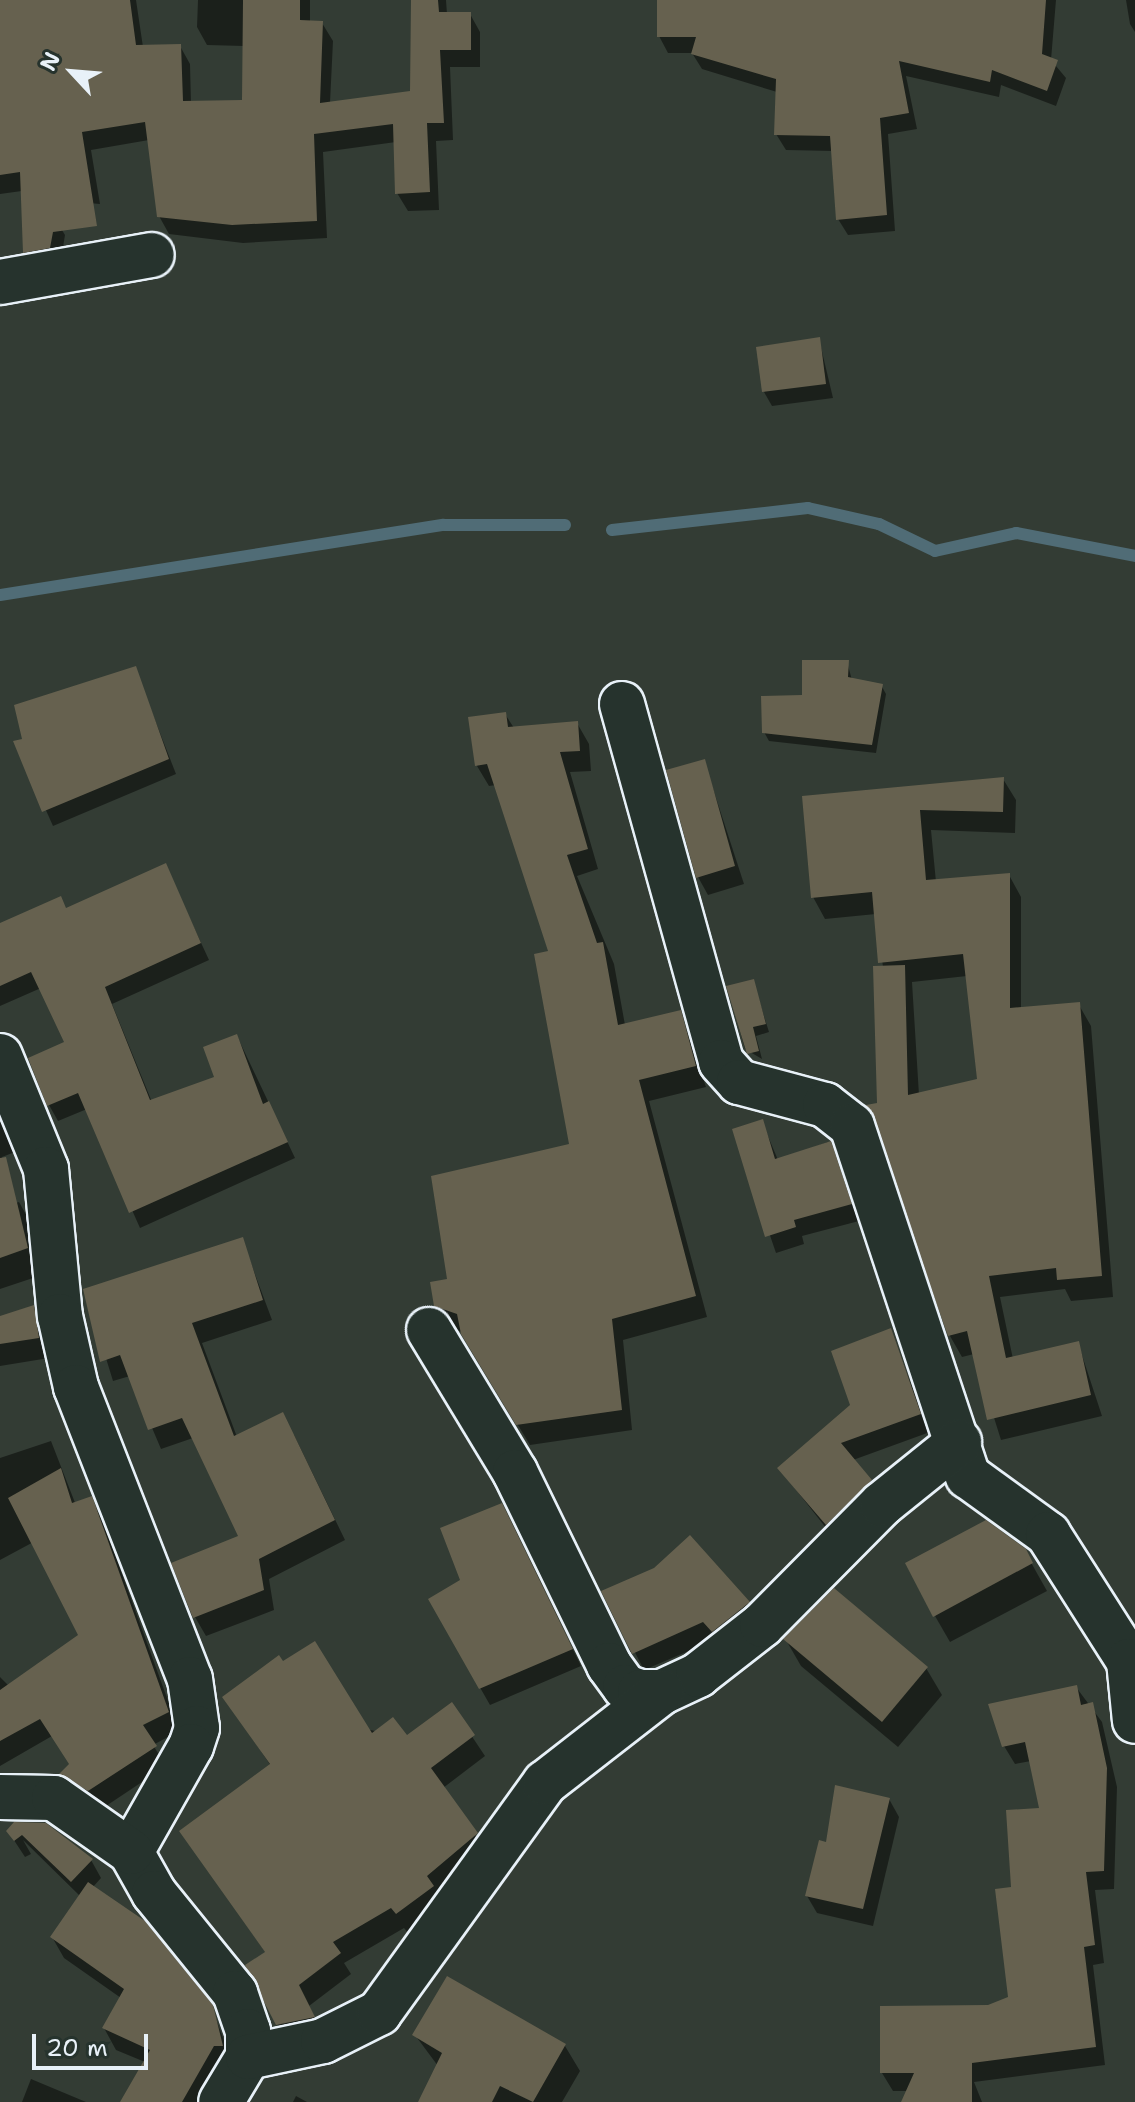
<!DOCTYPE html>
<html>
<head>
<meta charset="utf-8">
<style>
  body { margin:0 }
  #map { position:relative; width:1135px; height:2102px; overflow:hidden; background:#333c34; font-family:"Shantell Sans",sans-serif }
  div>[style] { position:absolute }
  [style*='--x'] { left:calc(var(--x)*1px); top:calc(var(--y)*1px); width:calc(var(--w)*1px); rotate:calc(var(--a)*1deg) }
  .shadow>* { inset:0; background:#0007 }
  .stream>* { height:12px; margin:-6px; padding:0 6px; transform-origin:6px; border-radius:6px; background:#506c76 }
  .building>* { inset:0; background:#66614f }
  .roads { filter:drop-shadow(2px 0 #e8f1f8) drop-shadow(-2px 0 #e8f1f8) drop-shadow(0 2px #e8f1f8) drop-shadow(0 -2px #e8f1f8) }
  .minor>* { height:44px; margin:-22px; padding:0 22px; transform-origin:22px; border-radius:22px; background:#26332d }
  span { translate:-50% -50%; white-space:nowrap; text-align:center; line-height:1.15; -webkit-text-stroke:8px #26332d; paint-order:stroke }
  .north { position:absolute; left:32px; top:32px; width:80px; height:80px; -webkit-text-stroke:6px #26332d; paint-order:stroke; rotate:296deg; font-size:22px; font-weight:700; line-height:32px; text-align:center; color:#e8f1f8 }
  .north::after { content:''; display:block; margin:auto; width:28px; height:36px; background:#e8f1f8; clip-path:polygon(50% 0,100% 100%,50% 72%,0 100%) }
  .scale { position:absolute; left:32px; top:2034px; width:116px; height:36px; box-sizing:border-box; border:4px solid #e8f1f8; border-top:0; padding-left:10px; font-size:24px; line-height:28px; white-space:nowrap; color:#e8f1f8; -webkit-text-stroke:6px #26332d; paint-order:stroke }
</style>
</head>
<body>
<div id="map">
  <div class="shadow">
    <i style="clip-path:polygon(0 0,136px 0,143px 47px,180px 46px,190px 64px,191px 103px,244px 101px,244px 46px,207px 45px,197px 27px,198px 0,310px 0,310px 22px,322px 23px,333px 41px,330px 103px,412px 93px,413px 0,446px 0,447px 14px,470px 14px,480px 32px,480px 67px,450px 67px,453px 140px,436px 141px,439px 210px,408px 211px,397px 193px,396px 142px,323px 152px,327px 238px,243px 243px,169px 234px,159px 216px,149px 140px,91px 150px,100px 204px,33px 198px,29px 190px,0 194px)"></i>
    <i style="clip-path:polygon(659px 0,1056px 0,1051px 60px,1066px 78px,1056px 106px,1001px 85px,999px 97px,906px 76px,917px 129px,888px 134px,895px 231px,848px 235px,838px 219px,833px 151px,786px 150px,776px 134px,777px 92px,702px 69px,692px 53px,668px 53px,659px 36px)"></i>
    <i style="clip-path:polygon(1126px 0,1135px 0,1135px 32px,1130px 24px)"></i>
    <i style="clip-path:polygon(54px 217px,65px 235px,60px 265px,35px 270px,25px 252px)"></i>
    <i style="clip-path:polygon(819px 339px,833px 398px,772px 406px,764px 392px)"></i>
    <i style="clip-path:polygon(847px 662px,852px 680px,881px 685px,886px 694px,876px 753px,769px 741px,764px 732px)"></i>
    <i style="clip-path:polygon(135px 669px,176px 774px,53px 826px,16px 743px)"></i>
    <i style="clip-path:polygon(505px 714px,514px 728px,577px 723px,589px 744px,591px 771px,570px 772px,598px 869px,577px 876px,614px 964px,625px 1025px,680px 1012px,706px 1087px,649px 1101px,707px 1317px,623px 1340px,632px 1430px,530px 1445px,462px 1332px,448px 1327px,436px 1306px,449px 1281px,571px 1146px,551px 953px,496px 785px,489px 786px,477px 766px)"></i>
    <i style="clip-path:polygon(704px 761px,744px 884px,708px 895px,698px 877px)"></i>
    <i style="clip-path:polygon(evenodd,1003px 779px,1016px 800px,1015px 833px,931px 830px,936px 882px,1009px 875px,1021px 897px,1021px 1009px,1079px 1005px,1091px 1026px,1113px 1297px,1071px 1301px,1065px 1289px,1000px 1297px,1013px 1359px,1078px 1343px,1102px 1416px,1001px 1440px,974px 1354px,962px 1357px,950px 1336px,869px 1107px,879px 1105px,883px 967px,876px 914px,825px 919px,813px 897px,804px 798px,1003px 779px,967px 976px,979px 1080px,919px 1095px,912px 982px,967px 976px)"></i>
    <i style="clip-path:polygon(165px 865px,209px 960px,112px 1004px,152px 1102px,216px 1079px,237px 1036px,295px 1158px,140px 1228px,87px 1109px,58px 1121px,49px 1105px,67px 1043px,41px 988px,0 1006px,0 925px,67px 910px)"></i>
    <i style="clip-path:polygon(753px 981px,769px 1032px,756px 1036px,762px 1059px,745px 1049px,728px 988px)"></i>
    <i style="clip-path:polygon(0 1116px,15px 1152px,2px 1157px,7px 1173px,0 1175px)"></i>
    <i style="clip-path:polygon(762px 1122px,778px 1160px,828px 1142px,859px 1221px,802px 1236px,804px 1244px,776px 1253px,734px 1130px)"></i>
    <i style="clip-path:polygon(19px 1202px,34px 1229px,42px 1275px,0 1289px,0 1209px)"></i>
    <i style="clip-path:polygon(242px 1239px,272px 1320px,202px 1343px,237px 1437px,294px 1435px,345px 1540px,269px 1579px,274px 1610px,206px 1636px,195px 1617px,241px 1537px,193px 1438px,161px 1449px,130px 1376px,113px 1381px,85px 1290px)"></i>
    <i style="clip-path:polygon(33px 1307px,49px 1358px,0 1366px,0 1318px)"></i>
    <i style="clip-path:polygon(890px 1331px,930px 1432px,853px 1460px,881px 1499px,837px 1542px,779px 1468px,853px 1405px)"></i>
    <i style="clip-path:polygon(51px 1441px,79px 1513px,92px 1501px,102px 1519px,179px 1731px,153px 1745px,166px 1766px,100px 1810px,73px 1793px,62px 1775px,71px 1765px,52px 1736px,0 1766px,0 1677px,9px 1686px,81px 1636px,67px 1524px,0 1560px,0 1458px)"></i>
    <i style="clip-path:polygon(511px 1523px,581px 1666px,490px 1705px,430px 1600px,462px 1581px)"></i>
    <i style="clip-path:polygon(1024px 1550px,1047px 1591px,950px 1642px,935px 1616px)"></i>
    <i style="clip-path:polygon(604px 1592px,748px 1603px,759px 1621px,644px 1670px)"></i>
    <i style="clip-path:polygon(786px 1640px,926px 1668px,942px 1695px,898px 1747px,801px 1666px)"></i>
    <i style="clip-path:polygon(1076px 1687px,1102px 1722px,1117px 1787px,1114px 1889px,1095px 1890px,1104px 1963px,1093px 1965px,1105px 2065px,974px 2082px,982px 2102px,903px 2102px,908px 2091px,893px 2091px,882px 2073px,1010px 1999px,1013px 1889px,1041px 1810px,1031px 1761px,1015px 1764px,1004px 1746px)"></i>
    <i style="clip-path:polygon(224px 1697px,406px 1738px,451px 1705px,485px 1756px,443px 1788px,488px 1854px,445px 1907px,409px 1934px,404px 1928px,344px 1963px,351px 1974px,309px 2006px,325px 2038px,290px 2045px,278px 2024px,266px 1953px,182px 1832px,271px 1766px)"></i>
    <i style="clip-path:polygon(889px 1799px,899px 1817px,873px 1926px,817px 1913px,807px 1896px,827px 1844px)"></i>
    <i style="clip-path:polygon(15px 1824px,91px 1860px,101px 1878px,92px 1888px,211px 2006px,234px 2067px,206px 2102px,123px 2102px,145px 2062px,116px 2050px,104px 2028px,121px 1998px,64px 1958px,52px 1937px,80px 1896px,23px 1840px,31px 1854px,25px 1857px,8px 1831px)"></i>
    <i style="clip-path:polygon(415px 2035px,565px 2046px,580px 2071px,562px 2102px,420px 2102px,438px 2066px)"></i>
    <i style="clip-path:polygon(31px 2079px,86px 2102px,22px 2102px)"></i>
    <i style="clip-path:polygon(296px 2096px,307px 2102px,293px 2102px)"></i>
  </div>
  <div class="stream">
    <i style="--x:612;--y:530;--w:197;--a:-6.4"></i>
    <i style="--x:808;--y:508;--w:73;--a:12.7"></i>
    <i style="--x:879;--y:524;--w:62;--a:25.7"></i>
    <i style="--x:935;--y:551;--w:83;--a:-12.5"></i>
    <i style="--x:1016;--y:533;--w:121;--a:10.9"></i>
    <i style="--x:0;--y:595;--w:449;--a:-9"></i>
    <i style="--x:444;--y:525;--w:121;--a:0"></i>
  </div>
  <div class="building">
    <i style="clip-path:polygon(0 0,130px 0,136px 45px,181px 44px,183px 101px,242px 100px,243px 0,300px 0,300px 20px,323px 21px,320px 103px,410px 91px,411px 0,438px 0,439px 12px,471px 12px,471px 50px,440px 50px,444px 123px,427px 123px,430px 192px,395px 194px,393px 124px,314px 134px,317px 221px,232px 225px,157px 217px,145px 122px,82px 132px,97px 226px,53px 232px,50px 248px,23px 253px,20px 172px,0 175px)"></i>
    <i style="clip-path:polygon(657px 0,1046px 0,1042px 54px,1058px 60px,1047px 91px,992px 70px,990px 82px,899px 61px,909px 113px,880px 118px,887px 215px,836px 220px,830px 136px,774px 135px,776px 79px,691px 54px,696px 37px,657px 37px)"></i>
    <i style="clip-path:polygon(820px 337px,826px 384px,762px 392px,756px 347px)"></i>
    <i style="clip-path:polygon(802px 660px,849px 660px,848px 677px,883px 684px,872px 745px,762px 733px,761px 696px,802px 695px)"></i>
    <i style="clip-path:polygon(136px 666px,169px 759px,42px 812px,13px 741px,22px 739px,14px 705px)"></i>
    <i style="clip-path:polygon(506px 712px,508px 727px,578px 721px,580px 751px,560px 752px,588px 849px,567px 855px,597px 943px,603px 942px,618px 1025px,681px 1010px,696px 1066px,639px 1080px,696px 1296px,612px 1319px,622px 1410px,516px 1425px,461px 1334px,457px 1314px,434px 1306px,430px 1282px,447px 1279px,431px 1176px,569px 1144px,534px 954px,548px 951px,487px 764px,475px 766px,468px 717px)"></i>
    <i style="clip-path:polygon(705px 759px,735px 866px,696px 878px,666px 770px)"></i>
    <i style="clip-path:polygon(1004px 777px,1003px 812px,920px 810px,926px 880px,1010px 873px,1010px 1008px,1080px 1002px,1102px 1276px,1057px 1280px,1056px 1268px,989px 1276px,1006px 1358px,1079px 1341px,1091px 1395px,987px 1420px,967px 1331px,948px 1336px,866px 1105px,877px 1103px,873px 966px,905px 965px,908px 1095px,977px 1079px,963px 954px,878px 963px,872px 892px,811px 898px,802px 796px)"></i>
    <i style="clip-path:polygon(166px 863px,201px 943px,105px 987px,150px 1100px,214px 1077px,203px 1047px,237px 1034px,263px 1104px,269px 1101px,288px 1142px,129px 1213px,78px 1093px,47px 1106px,28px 1058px,64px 1042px,31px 972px,0 986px,0 923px,61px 896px,66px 908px)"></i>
    <i style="clip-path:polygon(754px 979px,766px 1024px,753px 1027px,759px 1051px,747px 1054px,726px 986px)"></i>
    <i style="clip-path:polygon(763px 1119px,775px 1159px,831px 1141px,852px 1204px,794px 1220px,796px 1227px,765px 1237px,732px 1129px)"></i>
    <i style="clip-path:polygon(6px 1157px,28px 1248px,0 1258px,0 1158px)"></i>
    <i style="clip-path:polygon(243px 1237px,263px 1300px,192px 1323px,234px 1436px,283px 1412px,335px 1520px,259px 1559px,264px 1590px,193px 1618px,171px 1563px,238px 1536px,182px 1418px,148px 1430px,120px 1355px,100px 1362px,83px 1289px)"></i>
    <i style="clip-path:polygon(34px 1305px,39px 1338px,0 1344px,0 1316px)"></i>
    <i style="clip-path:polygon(891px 1328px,921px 1414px,841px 1443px,872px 1480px,826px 1525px,777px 1468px,850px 1405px,831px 1351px)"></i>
    <i style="clip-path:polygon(61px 1468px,72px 1503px,92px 1496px,169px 1712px,143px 1725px,157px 1746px,88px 1791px,59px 1774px,69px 1764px,40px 1719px,0 1741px,0 1690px,78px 1635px,8px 1498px)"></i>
    <i style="clip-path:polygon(502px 1503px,573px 1649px,479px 1689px,428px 1599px,460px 1580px,440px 1528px)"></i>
    <i style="clip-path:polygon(986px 1520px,1026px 1549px,1033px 1563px,933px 1617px,905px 1563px)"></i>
    <i style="clip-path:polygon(690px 1535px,750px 1602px,712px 1632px,703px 1622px,632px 1654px,601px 1591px,654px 1568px)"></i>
    <i style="clip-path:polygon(834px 1588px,928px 1667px,882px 1722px,783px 1639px)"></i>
    <i style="clip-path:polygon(315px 1641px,372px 1733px,393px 1717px,407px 1735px,452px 1702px,475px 1735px,431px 1768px,478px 1833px,427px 1876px,434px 1886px,396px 1914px,391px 1908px,333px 1942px,341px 1953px,299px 1985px,315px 2017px,276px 2025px,245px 1965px,265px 1952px,179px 1831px,270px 1764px,222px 1697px,279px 1655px,283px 1661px)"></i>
    <i style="clip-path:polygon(1077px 1685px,1081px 1705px,1093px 1702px,1107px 1768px,1104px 1871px,1086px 1872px,1095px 1945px,1084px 1947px,1096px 2047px,972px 2063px,972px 2102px,901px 2102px,914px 2073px,880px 2073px,880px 2006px,988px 2005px,1008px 1997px,995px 1889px,1011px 1887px,1006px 1810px,1039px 1808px,1025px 1742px,1002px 1747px,988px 1704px)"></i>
    <i style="clip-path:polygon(835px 1785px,890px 1798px,863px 1909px,805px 1896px,819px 1840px,826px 1842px)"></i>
    <i style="clip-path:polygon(46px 1823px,93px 1859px,71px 1882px,22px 1835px,14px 1841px,6px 1831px,14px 1822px)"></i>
    <i style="clip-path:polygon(88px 1882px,145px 1921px,213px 2005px,223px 2046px,214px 2046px,182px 2102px,120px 2102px,150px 2050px,102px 2028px,124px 1989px,50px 1937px)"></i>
    <i style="clip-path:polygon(447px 1976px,566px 2044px,533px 2102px,500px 2086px,492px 2102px,418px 2102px,442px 2053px,412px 2035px)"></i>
  </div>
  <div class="roads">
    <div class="minor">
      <i style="--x:0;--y:282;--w:154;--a:-10.1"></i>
      <i style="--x:622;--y:704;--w:371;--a:74.5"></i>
      <i style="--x:721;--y:1062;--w:27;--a:48"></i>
      <i style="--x:739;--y:1082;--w:89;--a:15"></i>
      <i style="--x:825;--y:1105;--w:34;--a:38"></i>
      <i style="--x:852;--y:1126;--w:369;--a:71.7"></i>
      <i style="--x:968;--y:1476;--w:99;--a:35.9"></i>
      <i style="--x:1048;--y:1534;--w:151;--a:57.5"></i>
      <i style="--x:1129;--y:1661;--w:60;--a:84.3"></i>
      <i style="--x:0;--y:1056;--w:122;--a:67.8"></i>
      <i style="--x:46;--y:1169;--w:148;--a:84.6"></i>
      <i style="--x:60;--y:1316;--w:73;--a:77.3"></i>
      <i style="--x:76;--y:1387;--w:313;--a:68.7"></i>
      <i style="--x:190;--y:1679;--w:49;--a:81.9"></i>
      <i style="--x:197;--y:1728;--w:19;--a:108"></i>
      <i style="--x:191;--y:1746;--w:122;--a:119.5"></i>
      <i style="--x:131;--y:1852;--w:47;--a:60.7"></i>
      <i style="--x:154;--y:1893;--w:129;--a:51"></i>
      <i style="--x:235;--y:1993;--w:40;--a:71.1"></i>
      <i style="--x:248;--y:2031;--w:26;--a:90"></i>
      <i style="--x:248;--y:2057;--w:52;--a:121"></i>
      <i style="--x:429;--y:1330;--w:166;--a:58.8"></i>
      <i style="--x:515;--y:1472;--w:215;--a:64"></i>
      <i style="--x:609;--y:1665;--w:27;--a:54"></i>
      <i style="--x:625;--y:1687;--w:16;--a:18"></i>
      <i style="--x:640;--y:1692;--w:22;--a:0"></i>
      <i style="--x:662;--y:1692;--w:40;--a:-25"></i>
      <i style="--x:698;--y:1675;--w:81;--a:-38"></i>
      <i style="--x:762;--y:1625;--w:170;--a:-45.2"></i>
      <i style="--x:882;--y:1504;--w:99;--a:-38.8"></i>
      <i style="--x:0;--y:1797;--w:54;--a:1.1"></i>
      <i style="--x:54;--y:1798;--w:94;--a:35"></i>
      <i style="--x:248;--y:2057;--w:77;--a:-12"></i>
      <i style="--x:323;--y:2041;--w:63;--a:-26.6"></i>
      <i style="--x:379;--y:2013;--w:284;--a:-54.2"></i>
      <i style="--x:545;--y:1783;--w:148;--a:-37.9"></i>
    </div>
  </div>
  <div class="north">N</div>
  <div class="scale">20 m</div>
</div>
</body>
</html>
